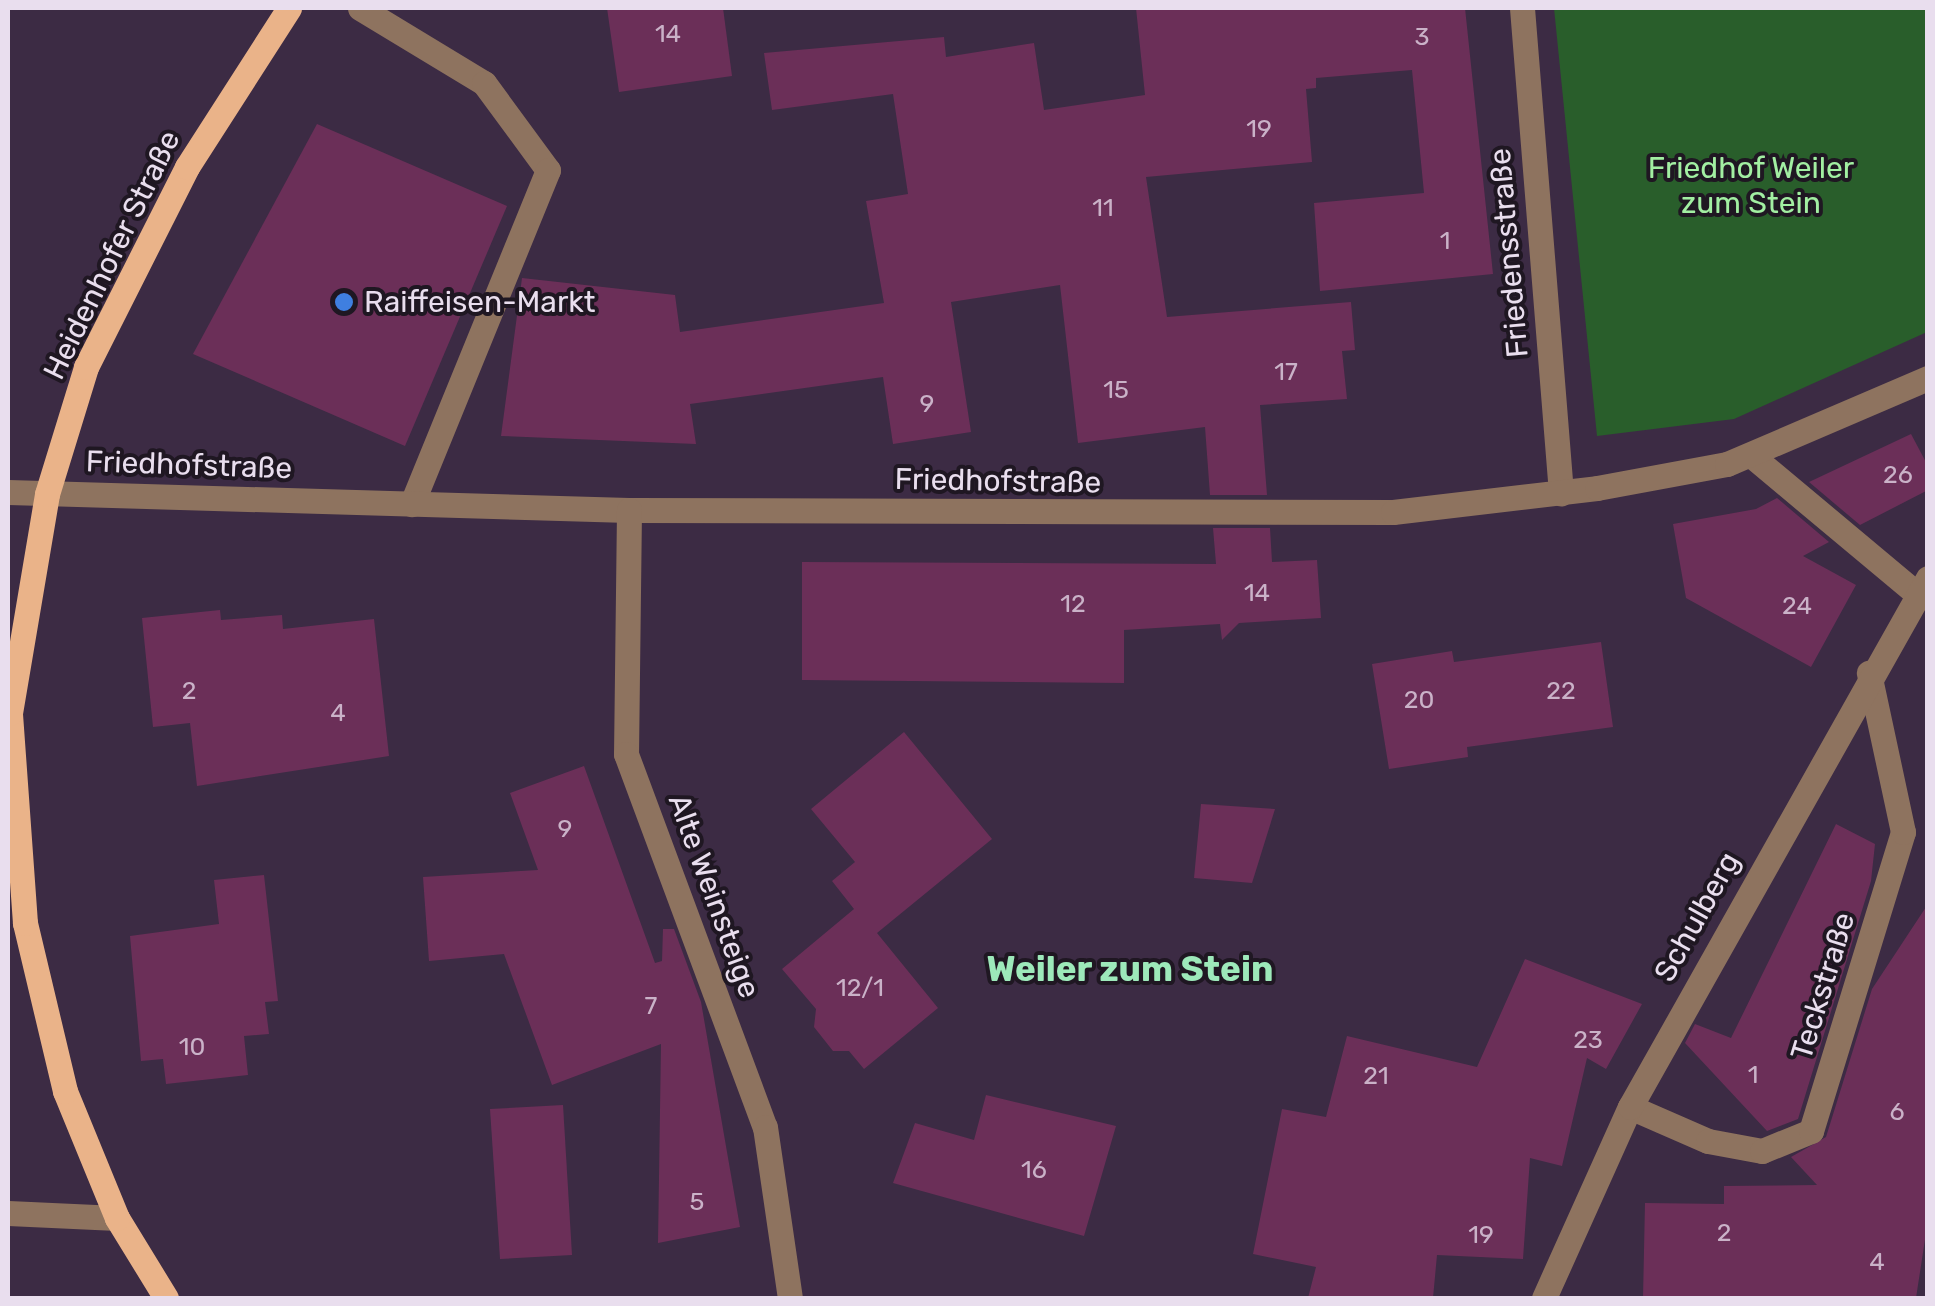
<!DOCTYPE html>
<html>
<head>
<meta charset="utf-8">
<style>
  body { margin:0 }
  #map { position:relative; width:1935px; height:1306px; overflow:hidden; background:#3c2b44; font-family:Rubik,sans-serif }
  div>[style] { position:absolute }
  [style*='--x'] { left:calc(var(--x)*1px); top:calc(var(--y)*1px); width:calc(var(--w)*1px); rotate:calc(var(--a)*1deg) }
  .green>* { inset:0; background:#295e2b }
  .building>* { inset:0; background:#6b2f58 }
  .minor>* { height:25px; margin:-12.5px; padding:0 12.5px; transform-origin:12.5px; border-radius:12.5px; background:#8e735f }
  .major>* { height:25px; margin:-12.5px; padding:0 12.5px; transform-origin:12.5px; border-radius:12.5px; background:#eab389 }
  .dots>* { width:28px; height:28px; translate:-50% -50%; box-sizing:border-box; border:5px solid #1f1722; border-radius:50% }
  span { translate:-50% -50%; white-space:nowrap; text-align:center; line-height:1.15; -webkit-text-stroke:8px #1f1722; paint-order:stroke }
  .number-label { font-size:25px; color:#cab2c8 }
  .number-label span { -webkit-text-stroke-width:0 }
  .park-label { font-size:30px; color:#a2efa2 }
  .street-label { font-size:30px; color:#e9deee }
  .poi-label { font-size:30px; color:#e9deee }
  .left { translate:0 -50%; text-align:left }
  .quarter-label { font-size:35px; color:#9de9ba; font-weight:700 }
  .frame { position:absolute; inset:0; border:10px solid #e9deee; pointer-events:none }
</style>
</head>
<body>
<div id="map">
  <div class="green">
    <i style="clip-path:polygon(1554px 8px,1927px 8px,1927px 332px,1734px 419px,1597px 436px)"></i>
  </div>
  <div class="building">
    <i style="clip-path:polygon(607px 8px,723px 8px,732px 76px,619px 92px)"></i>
    <i style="clip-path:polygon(1136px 8px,1465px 8px,1493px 274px,1320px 291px,1314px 203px,1424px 193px,1412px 70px,1316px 78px,1316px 88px,1306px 89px,1312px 162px,1146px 177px,1167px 317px,1351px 302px,1355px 350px,1342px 351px,1347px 399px,1260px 405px,1267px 495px,1210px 495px,1205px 427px,1078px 443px,1060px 285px,951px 302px,971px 432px,893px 444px,883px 377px,690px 404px,696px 444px,501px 436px,522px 278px,675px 295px,680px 332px,884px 303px,866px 201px,908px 194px,893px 94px,772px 110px,764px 53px,944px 37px,946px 57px,1034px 43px,1044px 110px,1145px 95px)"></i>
    <i style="clip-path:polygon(317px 124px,507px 206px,405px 446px,193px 354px)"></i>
    <i style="clip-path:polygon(1911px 434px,1928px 466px,1928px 490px,1860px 525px,1809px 482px)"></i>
    <i style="clip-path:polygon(1777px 498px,1829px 542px,1803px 556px,1856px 585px,1811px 667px,1686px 598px,1673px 524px,1756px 509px)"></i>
    <i style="clip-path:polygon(1213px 528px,1270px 528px,1272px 562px,1317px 560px,1321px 618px,1239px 623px,1222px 640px,1220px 624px,1124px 630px,1124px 683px,802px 680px,802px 562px,1216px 564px)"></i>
    <i style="clip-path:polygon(220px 610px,221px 620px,282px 615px,283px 629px,374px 619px,389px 756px,197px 786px,190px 723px,153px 727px,142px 618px)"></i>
    <i style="clip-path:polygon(1601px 642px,1613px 727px,1467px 747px,1468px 757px,1389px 769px,1372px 664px,1452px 651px,1454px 662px)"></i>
    <i style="clip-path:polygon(904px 732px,992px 839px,877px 933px,938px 1008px,864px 1069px,849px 1051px,833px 1051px,814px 1027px,816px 1009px,782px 969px,854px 909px,832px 881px,855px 862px,811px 809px)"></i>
    <i style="clip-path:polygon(584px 766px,655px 963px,662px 961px,663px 929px,674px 929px,701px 1002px,740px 1227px,658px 1243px,661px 1044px,552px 1085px,504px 954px,429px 961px,423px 877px,538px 870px,510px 793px)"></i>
    <i style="clip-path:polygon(1201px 804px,1275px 809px,1252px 883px,1194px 878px)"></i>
    <i style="clip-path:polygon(1836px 824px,1875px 844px,1871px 881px,1798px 1119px,1767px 1131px,1685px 1043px,1695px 1024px,1731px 1038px)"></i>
    <i style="clip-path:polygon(264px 875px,278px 1001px,265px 1002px,269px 1034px,244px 1036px,248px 1075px,166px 1084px,163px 1059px,141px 1061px,130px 936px,219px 924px,214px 880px)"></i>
    <i style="clip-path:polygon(1928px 904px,1928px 1220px,1916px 1298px,1643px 1298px,1645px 1203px,1724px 1204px,1724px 1186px,1817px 1185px,1791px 1157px,1826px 1137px,1872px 989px)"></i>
    <i style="clip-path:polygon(1525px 959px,1642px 1004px,1606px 1069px,1587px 1058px,1562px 1166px,1530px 1158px,1523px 1259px,1437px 1255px,1433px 1298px,1308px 1298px,1316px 1267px,1253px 1254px,1282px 1109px,1326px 1117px,1347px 1036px,1477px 1067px)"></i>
    <i style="clip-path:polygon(986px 1095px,1116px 1126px,1084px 1236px,893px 1183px,915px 1123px,974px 1140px)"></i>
    <i style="clip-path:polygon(563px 1105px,572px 1255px,500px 1259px,490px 1109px)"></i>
  </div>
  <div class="minor">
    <i style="--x:360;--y:8;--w:145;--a:31.2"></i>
    <i style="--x:484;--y:83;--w:108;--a:53.7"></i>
    <i style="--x:548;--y:170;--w:361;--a:112.2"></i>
    <i style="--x:1522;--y:8;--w:487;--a:85.4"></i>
    <i style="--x:1752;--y:456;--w:214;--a:39.9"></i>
    <i style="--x:8;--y:492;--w:621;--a:1.66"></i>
    <i style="--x:629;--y:510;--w:764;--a:0.15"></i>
    <i style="--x:1393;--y:512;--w:205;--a:-6.7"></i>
    <i style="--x:1597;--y:488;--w:132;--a:-10.5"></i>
    <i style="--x:1727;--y:464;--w:219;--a:-23.2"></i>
    <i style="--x:629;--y:510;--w:244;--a:90.7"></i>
    <i style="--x:626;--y:754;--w:398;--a:69.6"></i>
    <i style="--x:765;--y:1127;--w:173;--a:81.7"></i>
    <i style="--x:1630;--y:1107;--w:85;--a:23.6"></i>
    <i style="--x:1708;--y:1141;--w:55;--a:10.5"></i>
    <i style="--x:1762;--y:1151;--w:53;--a:-22.2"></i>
    <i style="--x:1811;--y:1131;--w:313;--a:-72.9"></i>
    <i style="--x:1903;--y:832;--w:163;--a:-102.1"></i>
    <i style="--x:8;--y:1213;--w:109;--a:2.6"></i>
    <i style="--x:1544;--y:1298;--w:209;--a:-65.8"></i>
    <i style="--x:1630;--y:1107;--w:607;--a:-60.61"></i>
  </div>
  <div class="major">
    <i style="--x:166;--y:1298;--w:94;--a:-121.5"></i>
    <i style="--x:117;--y:1218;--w:137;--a:-112.3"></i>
    <i style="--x:65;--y:1091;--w:173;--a:-103.4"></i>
    <i style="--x:25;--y:923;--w:211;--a:-94.1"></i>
    <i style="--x:10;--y:713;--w:222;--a:-80.4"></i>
    <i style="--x:47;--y:494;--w:133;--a:-72.9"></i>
    <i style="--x:86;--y:367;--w:224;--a:-63.2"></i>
    <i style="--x:187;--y:167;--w:189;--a:-57.3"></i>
  </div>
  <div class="dots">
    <i style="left:344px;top:302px;background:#3f7fe0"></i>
  </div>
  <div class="number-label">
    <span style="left:668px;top:34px">14</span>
    <span style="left:1422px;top:37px">3</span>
    <span style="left:1259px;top:129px">19</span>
    <span style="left:1103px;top:208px">11</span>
    <span style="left:1445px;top:241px">1</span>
    <span style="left:1286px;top:372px">17</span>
    <span style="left:1116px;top:390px">15</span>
    <span style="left:927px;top:404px">9</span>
    <span style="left:1898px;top:475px">26</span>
    <span style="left:1257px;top:593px">14</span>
    <span style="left:1073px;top:604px">12</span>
    <span style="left:1797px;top:606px">24</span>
    <span style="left:189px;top:691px">2</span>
    <span style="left:1561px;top:691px">22</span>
    <span style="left:1419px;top:700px">20</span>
    <span style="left:338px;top:713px">4</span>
    <span style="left:565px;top:829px">9</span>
    <span style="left:860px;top:988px">12/1</span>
    <span style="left:651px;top:1006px">7</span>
    <span style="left:1588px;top:1040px">23</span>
    <span style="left:192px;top:1047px">10</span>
    <span style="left:1753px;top:1075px">1</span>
    <span style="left:1376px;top:1076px">21</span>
    <span style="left:1897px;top:1112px">6</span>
    <span style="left:1034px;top:1170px">16</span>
    <span style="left:697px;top:1202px">5</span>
    <span style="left:1724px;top:1233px">2</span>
    <span style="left:1481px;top:1235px">19</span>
    <span style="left:1877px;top:1262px">4</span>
  </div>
  <div class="park-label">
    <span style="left:1751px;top:185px">Friedhof Weiler<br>zum Stein</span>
  </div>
  <div class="street-label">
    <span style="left:1509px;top:253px;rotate:-95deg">Friedensstraße</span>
    <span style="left:112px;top:255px;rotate:-64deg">Heidenhofer Straße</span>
    <span style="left:189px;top:465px;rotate:2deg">Friedhofstraße</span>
    <span style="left:998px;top:481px;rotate:1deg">Friedhofstraße</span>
    <span style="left:714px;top:896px;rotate:70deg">Alte Weinsteige</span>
    <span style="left:1697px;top:917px;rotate:-61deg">Schulberg</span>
    <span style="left:1823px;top:986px;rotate:-73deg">Teckstraße</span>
  </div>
  <div class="poi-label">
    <span class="left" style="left:364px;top:302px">Raiffeisen-Markt</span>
  </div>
  <div class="quarter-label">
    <span style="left:1130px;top:969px">Weiler zum Stein</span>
  </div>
  <div class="frame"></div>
</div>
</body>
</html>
